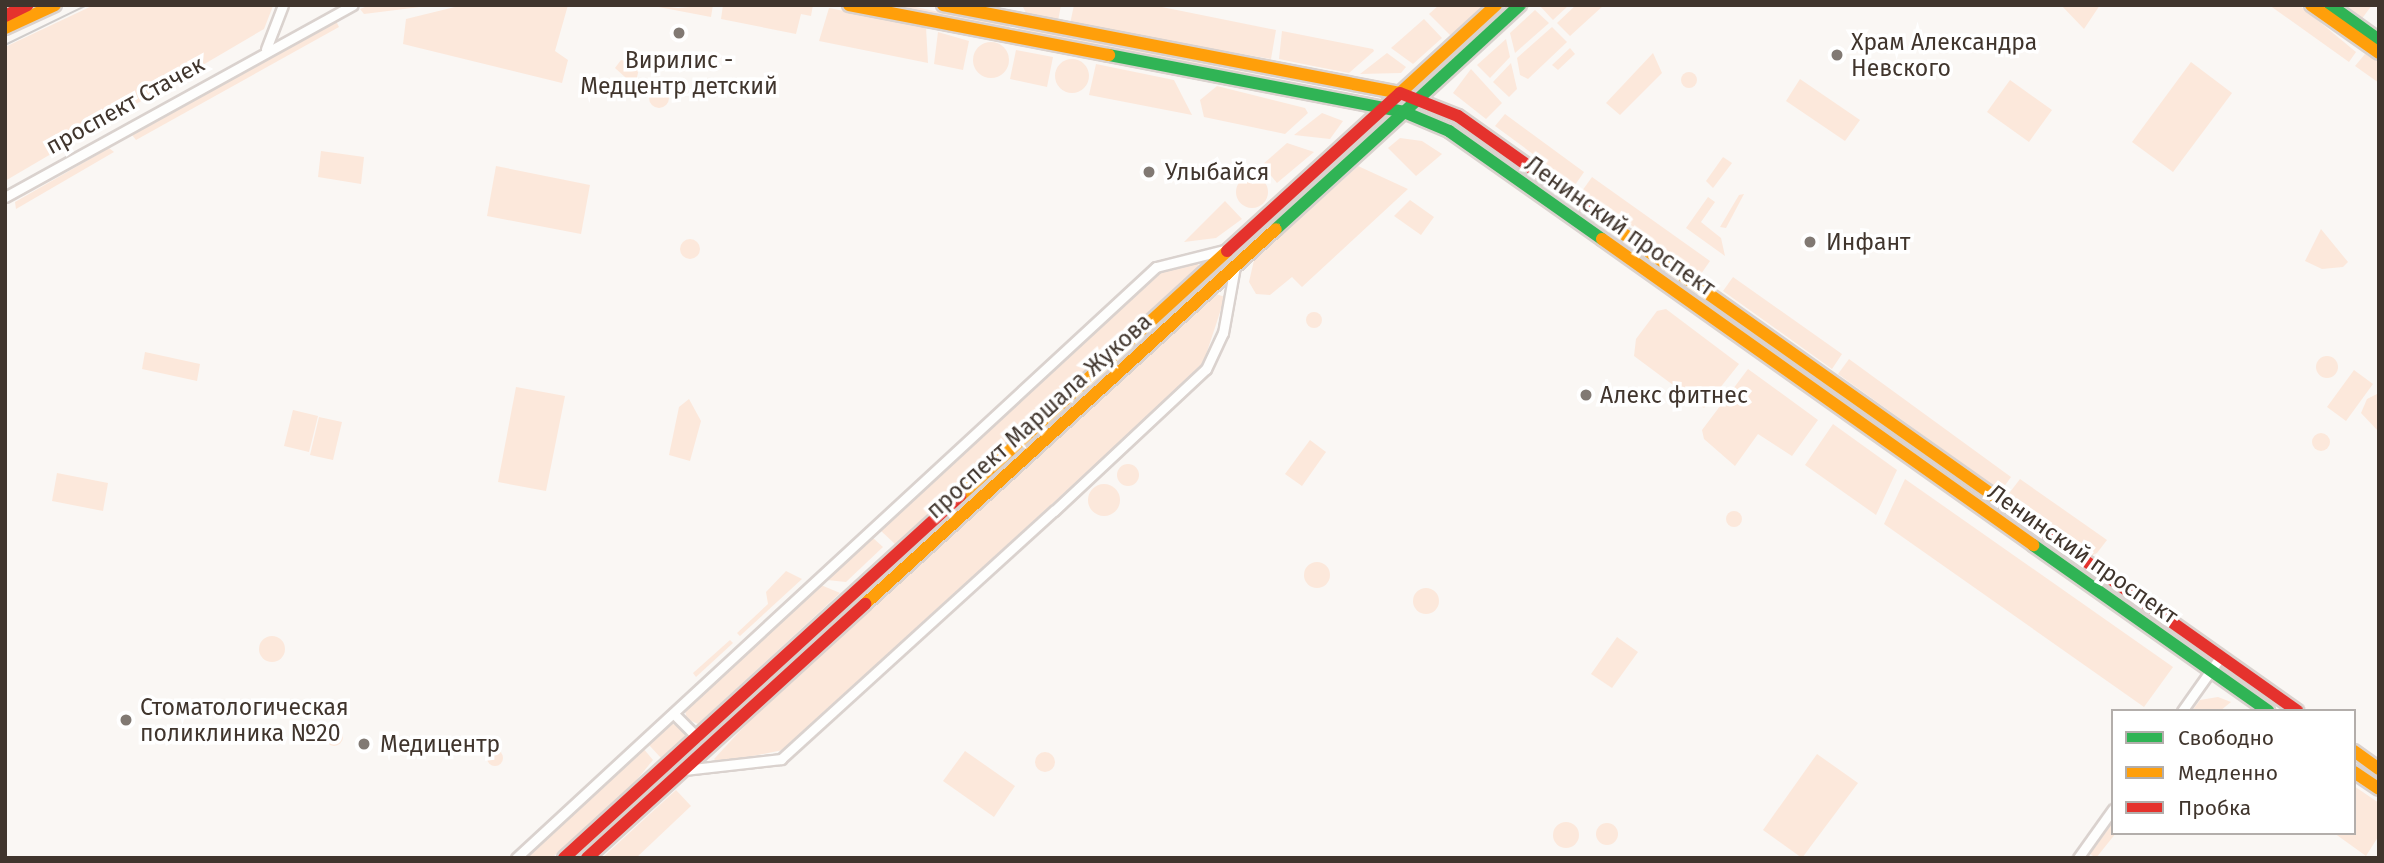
<!DOCTYPE html>
<html>
<head>
<meta charset="utf-8">
<style>
  body { margin:0 }
  #map { position:relative; width:2384px; height:863px; overflow:hidden; background:#faf7f4; font-family:"Fira Sans",sans-serif }
  div>[style] { position:absolute }
  [style*='--x'] { left:calc(var(--x)*1px); top:calc(var(--y)*1px); width:calc(var(--w)*1px); rotate:calc(var(--a)*1deg) }
  .green>* { inset:0; background:#fce8db }
  .round { border-radius:50% }
  .roads { filter:drop-shadow(2px 0 #dad2ce) drop-shadow(-2px 0 #dad2ce) drop-shadow(0 2px #dad2ce) drop-shadow(0 -2px #dad2ce) }
  .street>* { height:9px; margin:-4.5px; padding:0 4.5px; transform-origin:4.5px; border-radius:4.5px; background:#fefefd }
  .fast>* { height:12px; margin:-6px; padding:0 6px; transform-origin:6px; border-radius:6px; background:#30b455 }
  .slow>* { height:12px; margin:-6px; padding:0 6px; transform-origin:6px; border-radius:6px; background:#ff9f0a }
  .jam>* { height:12px; margin:-6px; padding:0 6px; transform-origin:6px; border-radius:6px; background:#e5322d }
  .tram>* { height:2px; margin:-1px; padding:0 1px; transform-origin:1px; border-radius:1px; background:#d0cdcc }
  .dots>* { width:19px; height:19px; translate:-50% -50%; box-sizing:border-box; border:4px solid #fff; border-radius:50% }
  span { translate:-50% -50%; white-space:nowrap; text-align:center; line-height:1.15; -webkit-text-stroke:7px #fff; paint-order:stroke }
  .poi-label { font-size:23px; color:#40352d }
  .left { translate:0 -50%; text-align:left }
  .street-label { font-size:23px; color:#40352d }
  .frame { position:absolute; inset:0; border:7px solid #40352d; pointer-events:none }
  .legend { position:absolute; left:2111px; top:709px; width:245px; height:126px; box-sizing:border-box; background:#fff; border:2px solid #b3aeab; margin:0; padding:9px 12px; list-style:none; font-size:21px; color:#40352d }
  .legend li { display:flex; align-items:center; gap:14px; height:35px }
  .legend b { width:35px; border:2px solid #b3aeab }
</style>
</head>
<body>
<div id="map">
  <div class="green">
    <i style="clip-path:polygon(94px 5px,273px 6px,264px 29px,5px 181px,5px 47px)"></i>
    <i style="clip-path:polygon(370px 5px,436px 5px,364px 14px,360px 9px)"></i>
    <i style="clip-path:polygon(463px 5px,568px 5px,555px 51px,568px 60px,562px 83px,403px 44px,406px 19px)"></i>
    <i style="clip-path:polygon(648px 5px,678px 8px,713px 5px,711px 17px)"></i>
    <i style="clip-path:polygon(723px 5px,813px 5px,811px 16px,801px 14px,796px 34px,721px 19px)"></i>
    <i style="clip-path:polygon(886px 5px,905px 5px,1009px 26px,1009px 30px)"></i>
    <i style="clip-path:polygon(1022px 5px,1061px 5px,1058px 21px,1027px 15px)"></i>
    <i style="clip-path:polygon(1074px 5px,1152px 5px,1276px 30px,1271px 59px,1070px 24px)"></i>
    <i style="clip-path:polygon(1439px 5px,1484px 5px,1451px 36px,1429px 14px)"></i>
    <i style="clip-path:polygon(1539px 5px,1569px 5px,1553px 20px)"></i>
    <i style="clip-path:polygon(1576px 5px,1604px 5px,1570px 36px,1557px 23px)"></i>
    <i style="clip-path:polygon(2061px 5px,2100px 5px,2084px 29px)"></i>
    <i style="clip-path:polygon(2269px 5px,2299px 5px,2356px 52px,2349px 62px)"></i>
    <i style="clip-path:polygon(2341px 5px,2372px 5px,2361px 20px)"></i>
    <i style="clip-path:polygon(829px 8px,926px 27px,928px 63px,819px 41px)"></i>
    <i style="clip-path:polygon(1535px 10px,1549px 23px,1515px 53px,1510px 33px)"></i>
    <i style="clip-path:polygon(1424px 19px,1442px 38px,1413px 64px,1391px 48px)"></i>
    <i style="clip-path:polygon(336px 21px,339px 27px,136px 140px,132px 135px)"></i>
    <i style="clip-path:polygon(1018px 27px,1259px 75px,1339px 90px,1017px 31px)"></i>
    <i style="clip-path:polygon(1552px 27px,1567px 42px,1528px 79px,1520px 75px,1517px 58px)"></i>
    <i style="clip-path:polygon(1282px 31px,1373px 49px,1374px 51px,1349px 73px,1308px 65px,1279px 59px)"></i>
    <i style="clip-path:polygon(938px 32px,969px 41px,963px 70px,934px 64px)"></i>
    <i style="clip-path:polygon(1506px 39px,1510px 57px,1490px 78px,1477px 65px)"></i>
    <i class="round" style="left:973px;top:42px;width:36px;height:36px"></i>
    <i style="clip-path:polygon(1570px 48px,1575px 54px,1558px 70px,1552px 65px)"></i>
    <i style="clip-path:polygon(1016px 50px,1053px 57px,1047px 87px,1010px 79px)"></i>
    <i style="clip-path:polygon(1387px 53px,1406px 67px,1401px 73px,1360px 74px)"></i>
    <i style="clip-path:polygon(1653px 53px,1662px 73px,1620px 115px,1606px 103px)"></i>
    <i style="clip-path:polygon(2365px 54px,2379px 62px,2379px 83px,2355px 66px)"></i>
    <i class="round" style="left:1055px;top:59px;width:34px;height:34px"></i>
    <i style="clip-path:polygon(621px 60px,640px 64px,635px 86px,615px 68px)"></i>
    <i style="clip-path:polygon(2191px 62px,2232px 93px,2173px 172px,2132px 142px)"></i>
    <i style="clip-path:polygon(1511px 63px,1517px 89px,1509px 97px,1493px 82px)"></i>
    <i style="clip-path:polygon(1096px 64px,1174px 80px,1192px 115px,1089px 95px)"></i>
    <i style="clip-path:polygon(1471px 69px,1502px 103px,1486px 119px,1453px 93px)"></i>
    <i class="round" style="left:1681px;top:72px;width:16px;height:16px"></i>
    <i style="clip-path:polygon(1800px 79px,1860px 120px,1845px 141px,1786px 101px)"></i>
    <i style="clip-path:polygon(2010px 80px,2052px 110px,2029px 142px,1987px 112px)"></i>
    <i style="clip-path:polygon(1217px 86px,1305px 108px,1308px 113px,1285px 134px,1204px 117px,1200px 100px)"></i>
    <i class="round" style="left:649px;top:88px;width:20px;height:20px"></i>
    <i style="clip-path:polygon(1322px 113px,1343px 121px,1330px 139px,1294px 135px)"></i>
    <i style="clip-path:polygon(1505px 114px,1584px 172px,1575px 185px,1495px 126px)"></i>
    <i style="clip-path:polygon(1400px 138px,1422px 141px,1442px 154px,1416px 176px,1388px 148px)"></i>
    <i style="clip-path:polygon(1287px 143px,1314px 152px,1277px 183px,1262px 165px)"></i>
    <i style="clip-path:polygon(109px 148px,114px 152px,16px 209px,15px 202px)"></i>
    <i style="clip-path:polygon(321px 151px,364px 157px,361px 184px,318px 177px)"></i>
    <i style="clip-path:polygon(1723px 157px,1732px 163px,1713px 188px,1706px 181px)"></i>
    <i style="clip-path:polygon(496px 166px,590px 185px,581px 234px,487px 216px)"></i>
    <i style="clip-path:polygon(1358px 166px,1408px 189px,1302px 287px,1292px 277px,1270px 295px,1256px 294px,1249px 282px,1254px 260px)"></i>
    <i class="round" style="left:1236px;top:176px;width:32px;height:32px"></i>
    <i style="clip-path:polygon(1592px 177px,1710px 261px,1701px 274px,1582px 191px)"></i>
    <i style="clip-path:polygon(1744px 194px,1726px 228px,1720px 227px,1739px 195px)"></i>
    <i style="clip-path:polygon(1708px 197px,1715px 202px,1701px 222px,1721px 238px,1725px 256px,1686px 228px)"></i>
    <i style="clip-path:polygon(1410px 200px,1434px 217px,1421px 235px,1394px 216px)"></i>
    <i style="clip-path:polygon(1225px 201px,1242px 219px,1216px 238px,1184px 242px)"></i>
    <i style="clip-path:polygon(2321px 229px,2348px 262px,2343px 267px,2322px 269px,2305px 261px)"></i>
    <i class="round" style="left:680px;top:239px;width:20px;height:20px"></i>
    <i style="clip-path:polygon(1196px 261px,1199px 266px,895px 544px,880px 530px,1160px 273px)"></i>
    <i style="clip-path:polygon(1733px 277px,1842px 354px,1832px 369px,1723px 291px)"></i>
    <i style="clip-path:polygon(1216px 294px,1225px 297px,1202px 367px,783px 750px,718px 763px,714px 759px,752px 718px)"></i>
    <i style="clip-path:polygon(1666px 309px,1739px 364px,1704px 408px,1634px 356px,1636px 339px,1657px 311px)"></i>
    <i class="round" style="left:1306px;top:312px;width:16px;height:16px"></i>
    <i style="clip-path:polygon(145px 352px,200px 364px,197px 381px,142px 369px)"></i>
    <i class="round" style="left:2316px;top:356px;width:22px;height:22px"></i>
    <i style="clip-path:polygon(1849px 359px,2011px 477px,2001px 491px,1838px 374px)"></i>
    <i style="clip-path:polygon(1748px 369px,1818px 420px,1792px 456px,1758px 434px,1735px 466px,1704px 439px,1702px 430px)"></i>
    <i style="clip-path:polygon(2354px 370px,2373px 384px,2346px 421px,2327px 407px)"></i>
    <i style="clip-path:polygon(516px 387px,565px 396px,546px 491px,498px 482px)"></i>
    <i style="clip-path:polygon(2379px 393px,2379px 432px,2361px 413px,2367px 399px)"></i>
    <i style="clip-path:polygon(689px 399px,701px 421px,690px 461px,669px 455px,679px 407px)"></i>
    <i style="clip-path:polygon(293px 410px,318px 416px,309px 452px,284px 446px)"></i>
    <i style="clip-path:polygon(319px 417px,342px 422px,333px 460px,310px 455px)"></i>
    <i style="clip-path:polygon(1833px 424px,1897px 470px,1876px 515px,1805px 465px)"></i>
    <i class="round" style="left:2312px;top:433px;width:18px;height:18px"></i>
    <i style="clip-path:polygon(1310px 440px,1326px 452px,1302px 486px,1285px 474px)"></i>
    <i class="round" style="left:1117px;top:464px;width:22px;height:22px"></i>
    <i style="clip-path:polygon(57px 473px,108px 483px,103px 511px,52px 501px)"></i>
    <i style="clip-path:polygon(1905px 479px,2173px 667px,2144px 707px,1884px 524px)"></i>
    <i style="clip-path:polygon(2020px 479px,2107px 540px,2097px 553px,2091px 556px,2007px 496px)"></i>
    <i class="round" style="left:1088px;top:484px;width:32px;height:32px"></i>
    <i class="round" style="left:1726px;top:511px;width:16px;height:16px"></i>
    <i style="clip-path:polygon(872px 537px,883px 547px,846px 582px,827px 580px)"></i>
    <i class="round" style="left:1304px;top:562px;width:26px;height:26px"></i>
    <i style="clip-path:polygon(786px 571px,802px 579px,740px 636px,737px 633px,768px 604px,766px 592px)"></i>
    <i style="clip-path:polygon(821px 585px,840px 593px,698px 724px,687px 719px,685px 711px)"></i>
    <i class="round" style="left:1413px;top:588px;width:26px;height:26px"></i>
    <i class="round" style="left:259px;top:636px;width:26px;height:26px"></i>
    <i style="clip-path:polygon(1617px 637px,1638px 652px,1612px 688px,1591px 674px)"></i>
    <i style="clip-path:polygon(730px 640px,733px 643px,696px 677px,693px 673px)"></i>
    <i style="clip-path:polygon(2218px 697px,2231px 702px,2220px 711px,2192px 711px,2200px 700px)"></i>
    <i style="clip-path:polygon(671px 723px,685px 730px,685px 738px,662px 759px,648px 744px)"></i>
    <i class="round" style="left:325px;top:728px;width:18px;height:18px"></i>
    <i style="clip-path:polygon(643px 748px,653px 760px,630px 788px,552px 858px,525px 858px)"></i>
    <i class="round" style="left:487px;top:750px;width:16px;height:16px"></i>
    <i style="clip-path:polygon(965px 751px,1015px 786px,994px 817px,943px 781px)"></i>
    <i class="round" style="left:1035px;top:752px;width:20px;height:20px"></i>
    <i style="clip-path:polygon(1817px 754px,1858px 783px,1802px 858px,1763px 830px)"></i>
    <i style="clip-path:polygon(2354px 786px,2379px 803px,2378px 837px,2366px 856px,2334px 833px,2354px 833px)"></i>
    <i style="clip-path:polygon(676px 790px,691px 806px,636px 858px,602px 858px)"></i>
    <i style="clip-path:polygon(2113px 822px,2116px 833px,2096px 858px,2090px 854px)"></i>
    <i class="round" style="left:1553px;top:822px;width:26px;height:26px"></i>
    <i class="round" style="left:1596px;top:823px;width:22px;height:22px"></i>
  </div>
  <div class="roads">
    <div class="street">
      <i style="--x:266;--y:49;--w:47;--a:-68.9"></i>
      <i style="--x:5;--y:197;--w:397;--a:-28.9"></i>
      <i style="--x:2182;--y:711;--w:67;--a:-54.7"></i>
      <i style="--x:674;--y:714;--w:33;--a:45"></i>
      <i style="--x:684;--y:770;--w:98;--a:-6.5"></i>
      <i style="--x:781;--y:759;--w:369;--a:-42.3"></i>
      <i style="--x:1054;--y:511;--w:208;--a:-43.1"></i>
      <i style="--x:1206;--y:369;--w:40;--a:-65"></i>
      <i style="--x:1223;--y:333;--w:68;--a:-79.8"></i>
      <i style="--x:516;--y:858;--w:871;--a:-42.72"></i>
      <i style="--x:1156;--y:267;--w:75;--a:-13.9"></i>
      <i style="--x:2078;--y:858;--w:60;--a:-54.5"></i>
    </div>
    <div class="fast">
      <i style="--x:2330;--y:5;--w:60;--a:35.5"></i>
      <i style="--x:1109;--y:55;--w:300;--a:10.9"></i>
      <i style="--x:1404;--y:112;--w:158;--a:-42.7"></i>
      <i style="--x:1276;--y:229;--w:173;--a:-42.4"></i>
      <i style="--x:1404;--y:112;--w:49;--a:22.9"></i>
      <i style="--x:1449;--y:131;--w:187;--a:35.2"></i>
      <i style="--x:2033;--y:545;--w:288;--a:35.2"></i>
    </div>
    <div class="slow">
      <i style="--x:849;--y:5;--w:265;--a:10.9"></i>
      <i style="--x:943;--y:5;--w:465;--a:10.9"></i>
      <i style="--x:1400;--y:93;--w:130;--a:-42.5"></i>
      <i style="--x:2311;--y:5;--w:83;--a:35.2"></i>
      <i style="--x:5;--y:28;--w:55;--a:-24.7"></i>
      <i style="--x:1614;--y:227;--w:491;--a:35.3"></i>
      <i style="--x:1602;--y:239;--w:529;--a:35.37"></i>
      <i style="--x:960;--y:496;--w:362;--a:-42.5"></i>
      <i style="--x:865;--y:604;--w:556;--a:-42.38"></i>
      <i style="--x:2354;--y:751;--w:31;--a:36"></i>
      <i style="--x:2354;--y:772;--w:30;--a:34"></i>
    </div>
    <div class="jam">
      <i style="--x:5;--y:16;--w:25;--a:-26"></i>
      <i style="--x:1227;--y:251;--w:234;--a:-42.4"></i>
      <i style="--x:1400;--y:93;--w:62;--a:21.6"></i>
      <i style="--x:1458;--y:116;--w:191;--a:35.4"></i>
      <i style="--x:2015;--y:511;--w:346;--a:35.3"></i>
      <i style="--x:564;--y:858;--w:537;--a:-42.43"></i>
      <i style="--x:587;--y:858;--w:377;--a:-42.4"></i>
    </div>
  </div>
  <div class="tram">
    <i style="--x:5;--y:45;--w:91;--a:-26"></i>
  </div>
  <div class="dots">
    <i style="left:679px;top:33px;background:#817973"></i>
    <i style="left:1837px;top:55px;background:#817973"></i>
    <i style="left:1149px;top:172px;background:#817973"></i>
    <i style="left:1810px;top:242px;background:#817973"></i>
    <i style="left:1586px;top:395px;background:#817973"></i>
    <i style="left:126px;top:720px;background:#817973"></i>
    <i style="left:364px;top:744px;background:#817973"></i>
  </div>
  <div class="poi-label">
    <span class="left" style="left:1851px;top:55px">Храм Александра<br>Невского</span>
    <span style="left:679px;top:73px">Вирилис -<br>Медцентр детский</span>
    <span class="left" style="left:1165px;top:172px">Улыбайся</span>
    <span class="left" style="left:1826px;top:242px">Инфант</span>
    <span class="left" style="left:1600px;top:395px">Алекс фитнес</span>
    <span class="left" style="left:140px;top:720px">Стоматологическая<br>поликлиника №20</span>
    <span class="left" style="left:380px;top:744px">Медицентр</span>
  </div>
  <div class="street-label">
    <span style="left:125px;top:105px;rotate:-29deg">проспект Стачек</span>
    <span style="left:1620px;top:226px;rotate:35deg">Ленинский проспект</span>
    <span style="left:1039px;top:416px;rotate:-42deg">проспект Маршала Жукова</span>
    <span style="left:2083px;top:554px;rotate:35deg">Ленинский проспект</span>
  </div>
  <div class="frame"></div>
  <ul class="legend">
  <li><b style="height:9px;background:#30b455"></b>Свободно</li>
  <li><b style="height:9px;background:#ff9f0a"></b>Медленно</li>
  <li><b style="height:9px;background:#e5322d"></b>Пробка</li>
  </ul>
</div>
</body>
</html>
